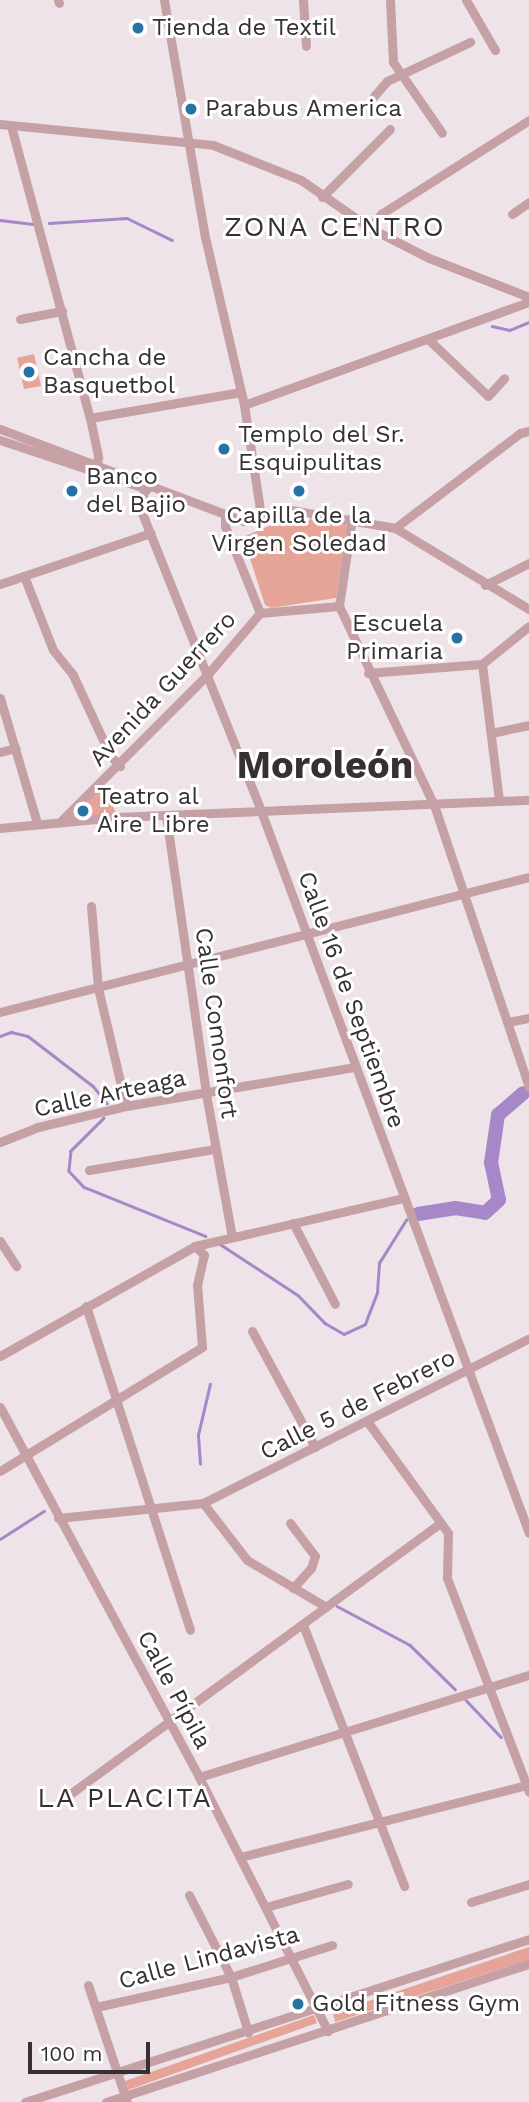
<!DOCTYPE html>
<html>
<head>
<meta charset="utf-8">
<style>
  body { margin:0 }
  #map { position:relative; width:529px; height:2102px; overflow:hidden; background:#eee3e8; font-family:"Work Sans",sans-serif }
  div>[style] { position:absolute }
  [style*='--x'] { left:calc(var(--x)*1px); top:calc(var(--y)*1px); width:calc(var(--w)*1px); rotate:calc(var(--a)*1deg) }
  .green>* { inset:0; background:#e5a497 }
  .stream>* { height:2.5px; margin:-1.25px; padding:0 1.25px; transform-origin:1.25px; border-radius:1.25px; background:#a687c7 }
  .river>* { height:14px; margin:-7px; padding:0 7px; transform-origin:7px; border-radius:7px; background:#a687c7 }
  .minor>* { height:9px; margin:-4.5px; padding:0 4.5px; transform-origin:4.5px; border-radius:4.5px; background:#c5a0a4 }
  .dots>* { width:19px; height:19px; translate:-50% -50%; box-sizing:border-box; border:4px solid #fff; border-radius:50% }
  span { translate:-50% -50%; white-space:nowrap; text-align:center; line-height:1.15; -webkit-text-stroke:6px #fff; paint-order:stroke }
  .poi-label { font-size:24px; color:#353133 }
  .left { translate:0 -50%; text-align:left }
  .right { translate:-100% -50%; text-align:right }
  .street-label { font-size:24px; color:#353133 }
  .quarter-label { font-size:28px; color:#353133; letter-spacing:2px }
  .town-label { font-size:38px; color:#353133; font-weight:700 }
  .scale { position:absolute; left:28px; top:2042px; width:122px; height:32px; box-sizing:border-box; border:4px solid #353133; border-top:0; padding-left:9px; font-size:21px; line-height:24px; white-space:nowrap; color:#353133; -webkit-text-stroke:5px #fff; paint-order:stroke }
</style>
</head>
<body>
<div id="map">
  <div class="green">
    <i style="clip-path:polygon(34px 354px,41px 386px,24px 389px,17px 358px)"></i>
    <i style="clip-path:polygon(285px 519px,341px 520px,347px 526px,336px 598px,271px 608px,265px 605px,243px 537px)"></i>
    <i style="clip-path:polygon(102px 783px,118px 817px,62px 820px)"></i>
    <i style="clip-path:polygon(529px 1947px,529px 1960px,335px 2022px,333px 2013px)"></i>
    <i style="clip-path:polygon(314px 2015px,317px 2023px,128px 2090px,125px 2081px)"></i>
  </div>
  <div class="stream">
    <i style="--x:0;--y:220;--w:33;--a:7"></i>
    <i style="--x:49;--y:223;--w:78;--a:-3.7"></i>
    <i style="--x:127;--y:218;--w:50;--a:26.1"></i>
    <i style="--x:492;--y:326;--w:18;--a:13"></i>
    <i style="--x:510;--y:330;--w:21;--a:-23"></i>
    <i style="--x:0;--y:1036;--w:12;--a:-20"></i>
    <i style="--x:11;--y:1032;--w:17;--a:13"></i>
    <i style="--x:28;--y:1036;--w:82;--a:37.6"></i>
    <i style="--x:93;--y:1086;--w:22;--a:51"></i>
    <i style="--x:104;--y:1118;--w:47;--a:135"></i>
    <i style="--x:71;--y:1151;--w:20;--a:96"></i>
    <i style="--x:69;--y:1171;--w:22;--a:47"></i>
    <i style="--x:84;--y:1187;--w:131;--a:21.9"></i>
    <i style="--x:220;--y:1244;--w:93;--a:33.2"></i>
    <i style="--x:298;--y:1295;--w:39;--a:46"></i>
    <i style="--x:325;--y:1323;--w:22;--a:30"></i>
    <i style="--x:344;--y:1334;--w:23;--a:-25"></i>
    <i style="--x:365;--y:1324;--w:34;--a:-69"></i>
    <i style="--x:377;--y:1292;--w:29;--a:-86"></i>
    <i style="--x:379;--y:1263;--w:51;--a:-57.9"></i>
    <i style="--x:200;--y:1464;--w:29;--a:-94"></i>
    <i style="--x:198;--y:1435;--w:52;--a:-76.8"></i>
    <i style="--x:0;--y:1539;--w:52;--a:-32.5"></i>
    <i style="--x:337;--y:1606;--w:83;--a:28.1"></i>
    <i style="--x:410;--y:1645;--w:63;--a:44.4"></i>
    <i style="--x:466;--y:1700;--w:51;--a:46.6"></i>
  </div>
  <div class="river">
    <i style="--x:418;--y:1214;--w:37;--a:-9"></i>
    <i style="--x:455;--y:1208;--w:30;--a:9"></i>
    <i style="--x:485;--y:1213;--w:19;--a:-43"></i>
    <i style="--x:499;--y:1200;--w:38;--a:-102"></i>
    <i style="--x:491;--y:1163;--w:49;--a:-81.7"></i>
    <i style="--x:498;--y:1115;--w:33;--a:-41"></i>
  </div>
  <div class="minor">
    <i style="--x:58;--y:0;--w:3;--a:72"></i>
    <i style="--x:164;--y:0;--w:241;--a:80.2"></i>
    <i style="--x:205;--y:237;--w:172;--a:76.9"></i>
    <i style="--x:244;--y:405;--w:112;--a:81.3"></i>
    <i style="--x:303;--y:0;--w:46;--a:86.3"></i>
    <i style="--x:390;--y:0;--w:62;--a:87.2"></i>
    <i style="--x:393;--y:62;--w:86;--a:55.4"></i>
    <i style="--x:466;--y:0;--w:58;--a:59.9"></i>
    <i style="--x:374;--y:96;--w:20;--a:-49"></i>
    <i style="--x:387;--y:81;--w:92;--a:-25.2"></i>
    <i style="--x:0;--y:124;--w:214;--a:5.6"></i>
    <i style="--x:213;--y:145;--w:95;--a:21.7"></i>
    <i style="--x:301;--y:180;--w:84;--a:34.8"></i>
    <i style="--x:370;--y:228;--w:66;--a:27"></i>
    <i style="--x:429;--y:258;--w:107;--a:21.3"></i>
    <i style="--x:11;--y:126;--w:302;--a:74.9"></i>
    <i style="--x:90;--y:418;--w:40;--a:78"></i>
    <i style="--x:98;--y:457;--w:18;--a:99"></i>
    <i style="--x:322;--y:197;--w:96;--a:-45"></i>
    <i style="--x:512;--y:214;--w:21;--a:-35"></i>
    <i style="--x:370;--y:228;--w:18;--a:-52"></i>
    <i style="--x:381;--y:214;--w:175;--a:-32.4"></i>
    <i style="--x:20;--y:319;--w:43;--a:-10.8"></i>
    <i style="--x:429;--y:340;--w:81;--a:43.5"></i>
    <i style="--x:488;--y:396;--w:24;--a:-48"></i>
    <i style="--x:244;--y:405;--w:303;--a:-19.9"></i>
    <i style="--x:90;--y:418;--w:153;--a:-9.8"></i>
    <i style="--x:0;--y:429;--w:261;--a:20.7"></i>
    <i style="--x:244;--y:521;--w:48;--a:-13.2"></i>
    <i style="--x:291;--y:510;--w:106;--a:9.8"></i>
    <i style="--x:395;--y:528;--w:157;--a:31.2"></i>
    <i style="--x:0;--y:440;--w:155;--a:18.4"></i>
    <i style="--x:146;--y:483;--w:26;--a:103"></i>
    <i style="--x:140;--y:508;--w:326;--a:68.2"></i>
    <i style="--x:261;--y:811;--w:770;--a:69.64"></i>
    <i style="--x:225;--y:515;--w:11;--a:90"></i>
    <i style="--x:225;--y:526;--w:94;--a:68.1"></i>
    <i style="--x:395;--y:528;--w:157;--a:-37.2"></i>
    <i style="--x:520;--y:433;--w:9;--a:-13"></i>
    <i style="--x:24;--y:576;--w:79;--a:68.6"></i>
    <i style="--x:53;--y:650;--w:32;--a:51"></i>
    <i style="--x:73;--y:675;--w:88;--a:65.2"></i>
    <i style="--x:110;--y:755;--w:15;--a:48"></i>
    <i style="--x:0;--y:584;--w:159;--a:-18.7"></i>
    <i style="--x:485;--y:585;--w:49;--a:-26.6"></i>
    <i style="--x:339;--y:606;--w:221;--a:64.5"></i>
    <i style="--x:434;--y:805;--w:298;--a:71.4"></i>
    <i style="--x:339;--y:606;--w:89;--a:-81.6"></i>
    <i style="--x:260;--y:613;--w:79;--a:-5.1"></i>
    <i style="--x:482;--y:664;--w:138;--a:82.9"></i>
    <i style="--x:368;--y:673;--w:114;--a:-4.5"></i>
    <i style="--x:482;--y:664;--w:60;--a:-39"></i>
    <i style="--x:0;--y:698;--w:130;--a:73.5"></i>
    <i style="--x:491;--y:733;--w:39;--a:-12"></i>
    <i style="--x:0;--y:752;--w:16;--a:-14"></i>
    <i style="--x:166;--y:815;--w:282;--a:81.8"></i>
    <i style="--x:206;--y:1094;--w:145;--a:79.7"></i>
    <i style="--x:62;--y:820;--w:205;--a:-45"></i>
    <i style="--x:207;--y:675;--w:82;--a:-49.5"></i>
    <i style="--x:0;--y:828;--w:119;--a:-5.3"></i>
    <i style="--x:118;--y:817;--w:411;--a:-2.4"></i>
    <i style="--x:91;--y:906;--w:82;--a:85.1"></i>
    <i style="--x:98;--y:988;--w:121;--a:76.7"></i>
    <i style="--x:0;--y:1012;--w:546;--a:-14.32"></i>
    <i style="--x:508;--y:1022;--w:21;--a:-11"></i>
    <i style="--x:0;--y:1142;--w:41;--a:-21.5"></i>
    <i style="--x:38;--y:1127;--w:90;--a:-13.4"></i>
    <i style="--x:126;--y:1106;--w:231;--a:-9.7"></i>
    <i style="--x:89;--y:1170;--w:128;--a:-9.5"></i>
    <i style="--x:293;--y:1223;--w:91;--a:62.6"></i>
    <i style="--x:0;--y:1241;--w:30;--a:57"></i>
    <i style="--x:86;--y:1306;--w:340;--a:72.2"></i>
    <i style="--x:252;--y:1331;--w:132;--a:61.5"></i>
    <i style="--x:0;--y:1356;--w:224;--a:-29.4"></i>
    <i style="--x:195;--y:1246;--w:213;--a:-13"></i>
    <i style="--x:0;--y:1407;--w:420;--a:61.7"></i>
    <i style="--x:199;--y:1777;--w:285;--a:63.1"></i>
    <i style="--x:367;--y:1421;--w:138;--a:54.1"></i>
    <i style="--x:448;--y:1533;--w:45;--a:91.3"></i>
    <i style="--x:447;--y:1578;--w:229;--a:69"></i>
    <i style="--x:0;--y:1471;--w:237;--a:-31.5"></i>
    <i style="--x:202;--y:1347;--w:62;--a:-94.6"></i>
    <i style="--x:197;--y:1285;--w:31;--a:-77"></i>
    <i style="--x:204;--y:1255;--w:13;--a:-135"></i>
    <i style="--x:203;--y:1503;--w:72;--a:52.3"></i>
    <i style="--x:247;--y:1560;--w:92;--a:30.7"></i>
    <i style="--x:58;--y:1518;--w:146;--a:-5.9"></i>
    <i style="--x:203;--y:1503;--w:365;--a:-26.8"></i>
    <i style="--x:290;--y:1523;--w:41;--a:52.9"></i>
    <i style="--x:315;--y:1556;--w:13;--a:108"></i>
    <i style="--x:311;--y:1568;--w:27;--a:132"></i>
    <i style="--x:303;--y:1625;--w:280;--a:68.8"></i>
    <i style="--x:199;--y:1777;--w:345;--a:-17.2"></i>
    <i style="--x:66;--y:1797;--w:464;--a:-36.2"></i>
    <i style="--x:240;--y:1857;--w:295;--a:-14.1"></i>
    <i style="--x:189;--y:1895;--w:92;--a:62.9"></i>
    <i style="--x:231;--y:1977;--w:58;--a:72.8"></i>
    <i style="--x:471;--y:1902;--w:61;--a:-17.2"></i>
    <i style="--x:266;--y:1907;--w:85;--a:-15.7"></i>
    <i style="--x:88;--y:1985;--w:123;--a:71.6"></i>
    <i style="--x:96;--y:2007;--w:138;--a:-12.5"></i>
    <i style="--x:231;--y:1977;--w:106;--a:-17.6"></i>
    <i style="--x:25;--y:2102;--w:530;--a:-17.92"></i>
    <i style="--x:106;--y:2102;--w:445;--a:-18.1"></i>
  </div>
  <div class="dots">
    <i style="left:138px;top:28px;background:#2772a5"></i>
    <i style="left:191px;top:109px;background:#2772a5"></i>
    <i style="left:29px;top:372px;background:#2772a5"></i>
    <i style="left:224px;top:449px;background:#2772a5"></i>
    <i style="left:72px;top:491px;background:#2772a5"></i>
    <i style="left:299px;top:491px;background:#2772a5"></i>
    <i style="left:457px;top:638px;background:#2772a5"></i>
    <i style="left:83px;top:811px;background:#2772a5"></i>
    <i style="left:298px;top:2004px;background:#2772a5"></i>
  </div>
  <div class="poi-label">
    <span class="left" style="left:152px;top:28px">Tienda de Textil</span>
    <span class="left" style="left:205px;top:109px">Parabus America</span>
    <span class="left" style="left:43px;top:372px">Cancha de<br>Basquetbol</span>
    <span class="left" style="left:238px;top:449px">Templo del Sr.<br>Esquipulitas</span>
    <span class="left" style="left:86px;top:491px">Banco<br>del Bajio</span>
    <span style="left:299px;top:530px">Capilla de la<br>Virgen Soledad</span>
    <span class="right" style="left:443px;top:638px">Escuela<br>Primaria</span>
    <span class="left" style="left:97px;top:811px">Teatro al<br>Aire Libre</span>
    <span class="left" style="left:312px;top:2004px">Gold Fitness Gym</span>
  </div>
  <div class="street-label">
    <span style="left:163px;top:689px;rotate:-47deg">Avenida Guerrero</span>
    <span style="left:351px;top:1000px;rotate:70deg">Calle 16 de Septiembre</span>
    <span style="left:216px;top:1023px;rotate:82deg">Calle Comonfort</span>
    <span style="left:110px;top:1094px;rotate:-12deg">Calle Arteaga</span>
    <span style="left:358px;top:1405px;rotate:-27deg">Calle 5 de Febrero</span>
    <span style="left:174px;top:1690px;rotate:62deg">Calle Pípila</span>
    <span style="left:209px;top:1958px;rotate:-15deg">Calle Lindavista</span>
  </div>
  <div class="quarter-label">
    <span style="left:335px;top:227px">ZONA CENTRO</span>
    <span style="left:125px;top:1798px">LA PLACITA</span>
  </div>
  <div class="town-label">
    <span style="left:325px;top:766px">Moroleón</span>
  </div>
  <div class="scale">100 m</div>
</div>
</body>
</html>
